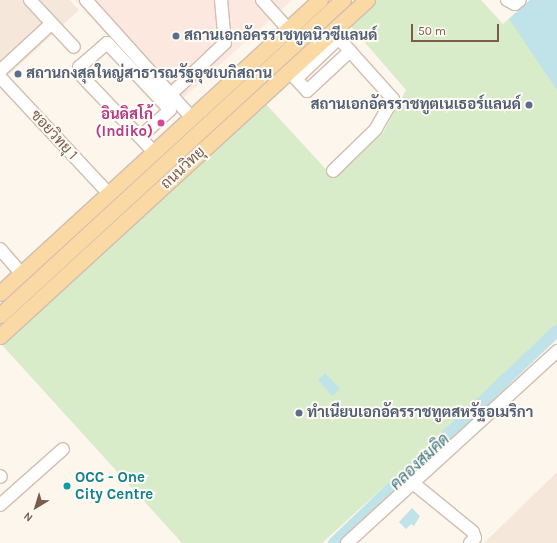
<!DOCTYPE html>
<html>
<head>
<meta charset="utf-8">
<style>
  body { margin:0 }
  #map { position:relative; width:557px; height:543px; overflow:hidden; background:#fdf6ec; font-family:Karla,Sarabun,sans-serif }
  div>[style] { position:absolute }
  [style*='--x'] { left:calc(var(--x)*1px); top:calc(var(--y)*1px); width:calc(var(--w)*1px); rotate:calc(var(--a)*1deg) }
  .residential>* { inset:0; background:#f5e8da }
  .commercial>* { inset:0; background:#fde8e0 }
  .green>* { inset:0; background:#d8ecc9 }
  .water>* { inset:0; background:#bfe3e8 }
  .canal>* { height:12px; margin:-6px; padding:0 6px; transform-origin:6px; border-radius:6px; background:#bfe3e8 }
  .roads { filter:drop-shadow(1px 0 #d1beb0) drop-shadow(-1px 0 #d1beb0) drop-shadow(0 1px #d1beb0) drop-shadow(0 -1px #d1beb0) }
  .minor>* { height:12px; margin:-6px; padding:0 6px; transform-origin:6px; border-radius:6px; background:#fff }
  .major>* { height:15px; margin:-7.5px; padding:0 7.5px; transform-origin:7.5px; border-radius:7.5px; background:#fbd9a5 }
  .dots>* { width:11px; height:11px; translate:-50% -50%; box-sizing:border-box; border:2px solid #fffaf3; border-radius:50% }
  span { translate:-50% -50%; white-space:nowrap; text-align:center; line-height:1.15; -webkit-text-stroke:4px #fffaf3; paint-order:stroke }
  .service-label { font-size:15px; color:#4e5e75; font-weight:700 }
  .left { translate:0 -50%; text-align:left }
  .right { translate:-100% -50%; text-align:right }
  .hotel-label { font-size:15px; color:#b23c85; font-weight:700 }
  .street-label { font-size:15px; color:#7a5c4d }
  .culture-label { font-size:15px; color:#0d838f; font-weight:700 }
  .water-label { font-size:16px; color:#437c86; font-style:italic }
  .north { position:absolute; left:16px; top:487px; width:40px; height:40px; -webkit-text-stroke:3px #fffaf3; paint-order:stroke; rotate:218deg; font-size:11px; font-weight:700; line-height:16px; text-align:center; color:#7a5c4d }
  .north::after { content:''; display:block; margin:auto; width:14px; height:18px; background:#7a5c4d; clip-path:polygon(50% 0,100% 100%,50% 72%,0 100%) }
  .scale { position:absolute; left:411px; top:24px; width:88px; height:18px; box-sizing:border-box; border:2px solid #7a5c4d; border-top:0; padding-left:5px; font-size:12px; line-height:14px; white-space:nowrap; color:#7a5c4d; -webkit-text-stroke:3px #fffaf3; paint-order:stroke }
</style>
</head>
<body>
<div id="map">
  <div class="residential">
    <i style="clip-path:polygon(0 0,70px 0,79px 10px,0 83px)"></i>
    <i style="clip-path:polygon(557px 472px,557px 543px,484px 543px)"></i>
  </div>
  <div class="commercial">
    <i style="clip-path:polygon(75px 0,292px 0,173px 107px)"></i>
  </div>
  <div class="green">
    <i style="clip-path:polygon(374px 0,481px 0,503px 24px,530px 0,557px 0,557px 330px,322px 543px,182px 543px,2px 345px,265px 103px,334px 178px,383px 133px,406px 90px,348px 23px)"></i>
  </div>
  <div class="water">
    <i style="clip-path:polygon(530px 0,557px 0,557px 90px,509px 19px)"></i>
    <i style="clip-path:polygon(325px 373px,340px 389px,332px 396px,318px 380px)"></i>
    <i style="clip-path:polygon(412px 508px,420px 516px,414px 526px,411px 524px,406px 529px,399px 522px)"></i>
  </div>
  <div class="canal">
    <i style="--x:334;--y:543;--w:308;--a:-43.6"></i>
  </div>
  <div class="roads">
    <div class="minor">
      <i style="--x:30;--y:0;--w:64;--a:46.9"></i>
      <i style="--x:86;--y:0;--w:159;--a:48.1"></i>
      <i style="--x:262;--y:0;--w:39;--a:48"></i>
      <i style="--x:507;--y:0;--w:9;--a:27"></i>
      <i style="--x:515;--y:4;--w:6;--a:-39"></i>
      <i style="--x:332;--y:31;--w:91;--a:48.1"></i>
      <i style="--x:393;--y:99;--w:34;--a:120"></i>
      <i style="--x:376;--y:129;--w:60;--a:135.7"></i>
      <i style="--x:339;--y:38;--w:59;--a:136.4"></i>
      <i style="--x:296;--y:79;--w:16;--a:47"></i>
      <i style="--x:307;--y:91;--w:59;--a:-42.9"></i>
      <i style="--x:0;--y:71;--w:69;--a:-42.7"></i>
      <i style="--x:0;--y:77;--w:160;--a:47"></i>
      <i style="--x:171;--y:94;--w:74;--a:-43.4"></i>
      <i style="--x:225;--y:43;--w:43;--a:-95.3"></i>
      <i style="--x:140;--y:137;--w:40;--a:-42"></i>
      <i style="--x:170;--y:110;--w:92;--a:-133.2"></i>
      <i style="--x:107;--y:43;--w:37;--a:139"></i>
      <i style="--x:79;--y:67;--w:6;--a:90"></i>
      <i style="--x:79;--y:73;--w:109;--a:46.5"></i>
      <i style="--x:0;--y:249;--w:32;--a:49"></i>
      <i style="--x:0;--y:476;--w:1;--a:45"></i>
      <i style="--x:413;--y:483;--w:77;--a:39.2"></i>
      <i style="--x:473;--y:532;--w:6;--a:72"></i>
      <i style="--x:475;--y:538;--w:7;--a:135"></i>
      <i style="--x:0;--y:505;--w:84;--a:-41.6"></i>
      <i style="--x:347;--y:543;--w:285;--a:-42.4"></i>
    </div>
    <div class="major">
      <i style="--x:0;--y:293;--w:434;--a:-42.5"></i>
      <i style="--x:0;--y:315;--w:466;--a:-42.6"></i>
      <i style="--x:0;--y:336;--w:498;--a:-42.5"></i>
    </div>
  </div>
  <div class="dots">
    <i style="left:176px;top:36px;background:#5c6f8a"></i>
    <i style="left:18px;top:74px;background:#5c6f8a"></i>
    <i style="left:529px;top:105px;background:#5c6f8a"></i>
    <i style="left:161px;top:123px;background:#d1479c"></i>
    <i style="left:299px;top:413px;background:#5c6f8a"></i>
    <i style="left:67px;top:486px;background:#0f9aa8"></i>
  </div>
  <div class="service-label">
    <span class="left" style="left:184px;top:36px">สถานเอกอัครราชทูตนิวซีแลนด์</span>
    <span class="left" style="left:26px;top:74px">สถานกงสุลใหญ่สาธารณรัฐอุซเบกิสถาน</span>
    <span class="right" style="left:521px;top:105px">สถานเอกอัครราชทูตเนเธอร์แลนด์</span>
    <span class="left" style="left:307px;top:413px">ทำเนียบเอกอัครราชทูตสหรัฐอเมริกา</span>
  </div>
  <div class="hotel-label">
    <span class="right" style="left:153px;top:123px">อินดิสโก้<br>(Indiko)</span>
  </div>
  <div class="street-label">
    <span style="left:54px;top:135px;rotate:47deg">ซอยวิทยุ 1</span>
    <span style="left:183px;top:168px;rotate:-43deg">ถนนวิทยุ</span>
  </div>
  <div class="culture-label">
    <span class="left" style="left:75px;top:486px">OCC - One<br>City Centre</span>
  </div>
  <div class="water-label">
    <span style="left:420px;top:462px;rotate:-43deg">คลองสมคิด</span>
  </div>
  <div class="north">N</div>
  <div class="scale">50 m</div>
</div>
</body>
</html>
